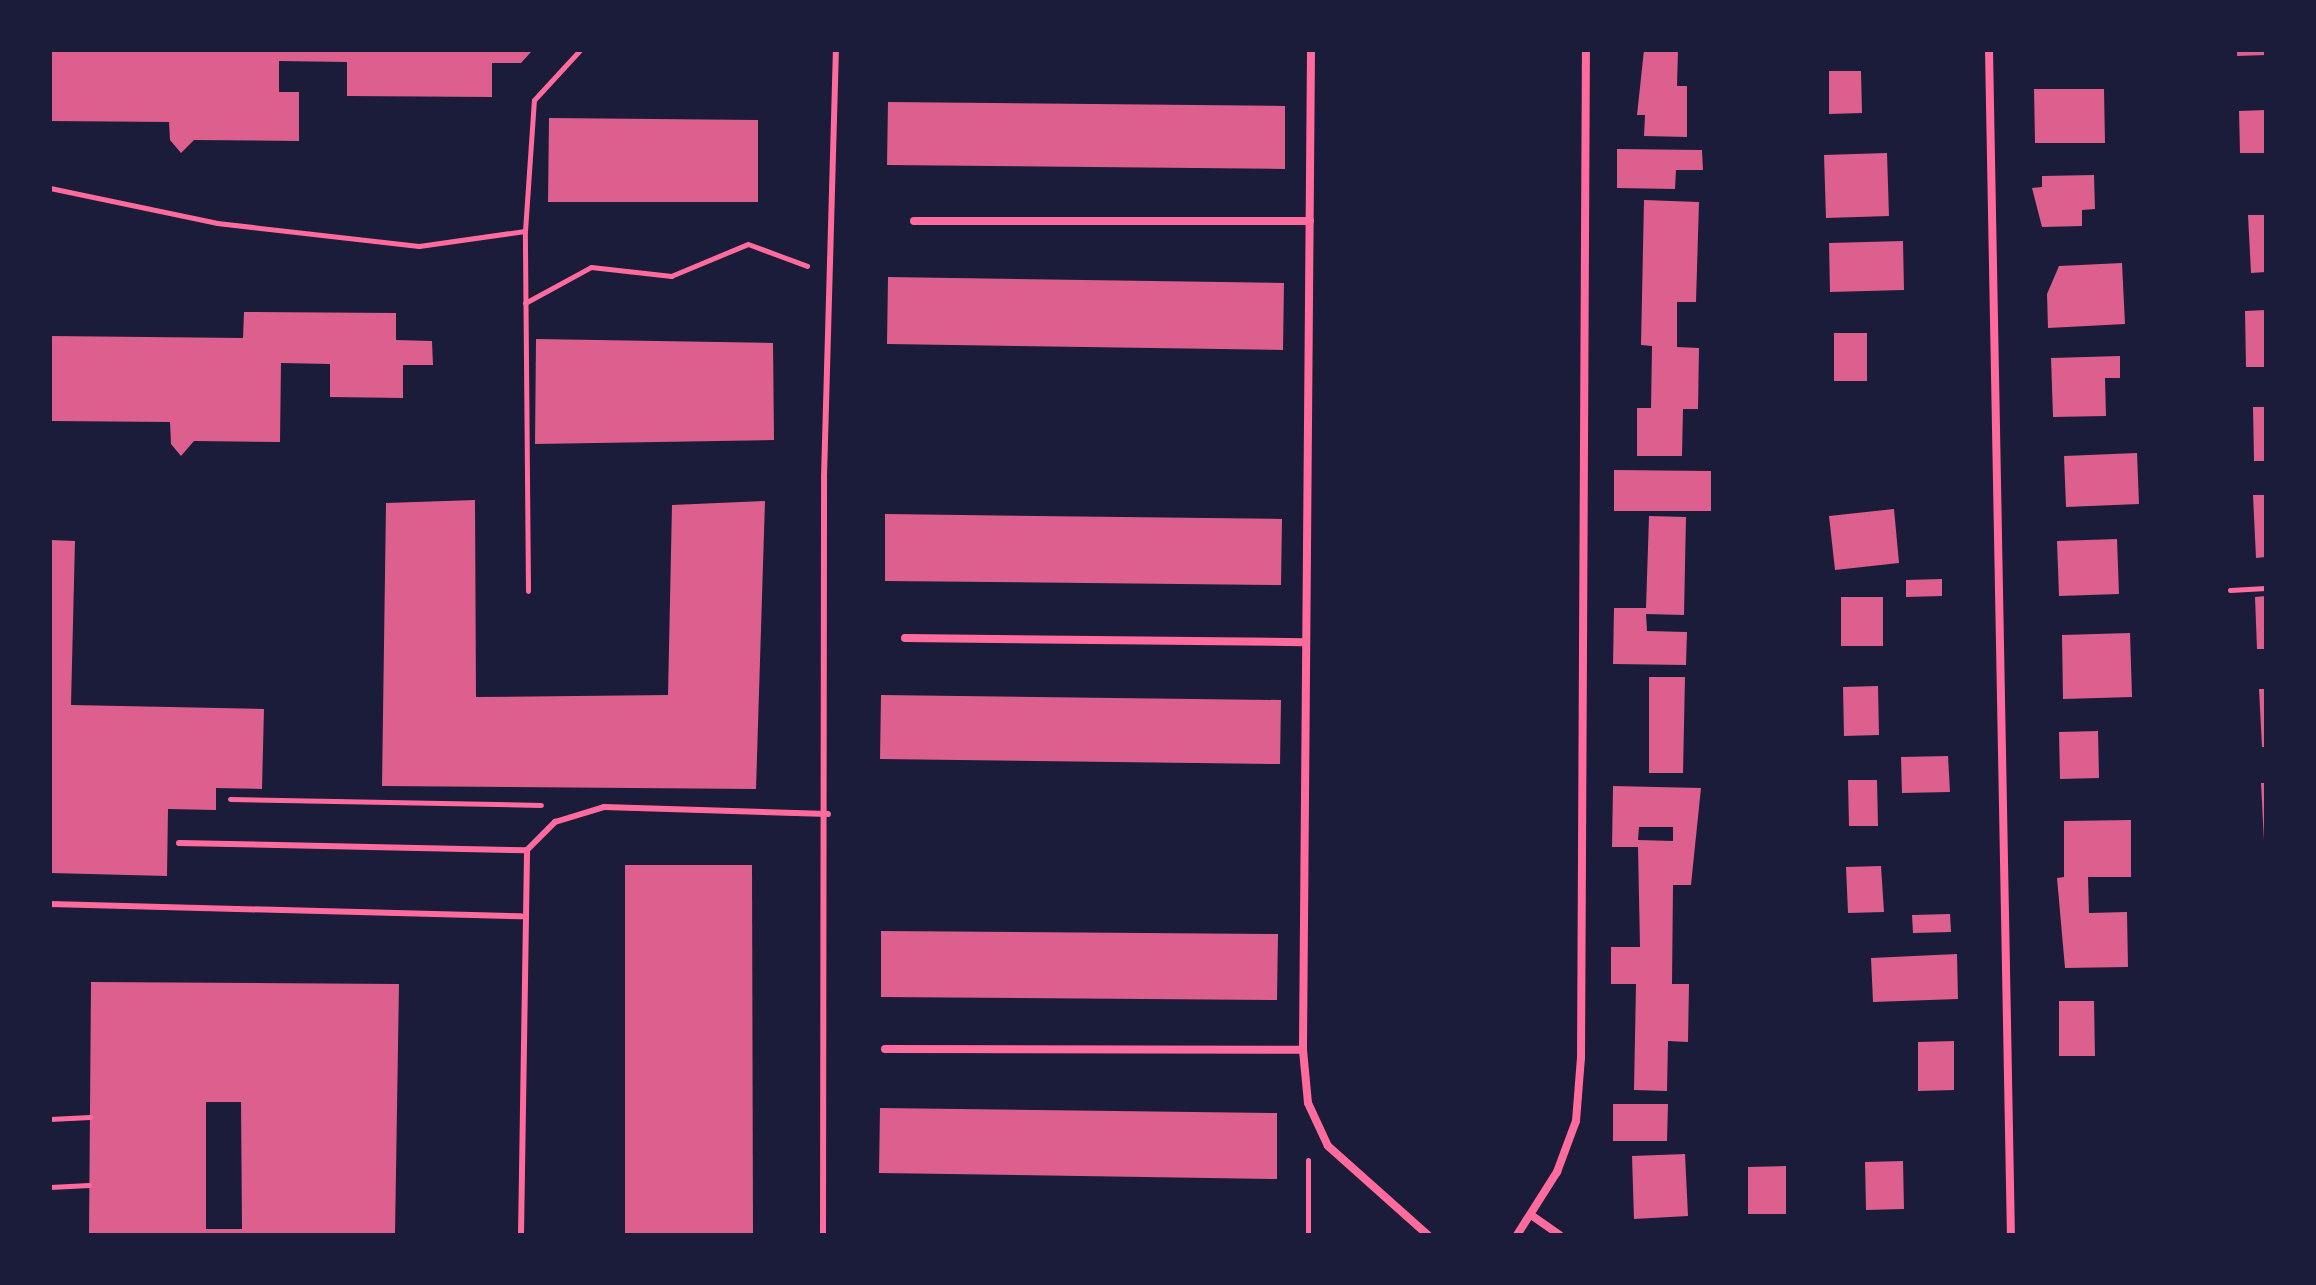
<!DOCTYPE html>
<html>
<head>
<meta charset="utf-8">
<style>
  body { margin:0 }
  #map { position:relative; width:2316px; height:1285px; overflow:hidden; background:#1b1b3a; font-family:Georgia,serif }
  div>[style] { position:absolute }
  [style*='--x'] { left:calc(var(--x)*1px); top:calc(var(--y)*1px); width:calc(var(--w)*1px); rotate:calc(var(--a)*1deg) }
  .building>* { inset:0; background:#dd5f8e }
  .path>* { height:5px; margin:-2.5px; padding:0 2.5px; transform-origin:2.5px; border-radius:2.5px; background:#ff6b9d }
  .service>* { height:6px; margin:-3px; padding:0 3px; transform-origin:3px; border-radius:3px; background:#ff6b9d }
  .minor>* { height:8px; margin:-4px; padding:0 4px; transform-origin:4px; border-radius:4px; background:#ff6b9d }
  span { translate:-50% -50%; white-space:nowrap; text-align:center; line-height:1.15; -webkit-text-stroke:6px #1b1b3a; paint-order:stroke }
  .frame { position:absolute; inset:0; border:52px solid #1b1b3a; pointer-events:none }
</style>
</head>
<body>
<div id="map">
  <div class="building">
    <i style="clip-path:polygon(50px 50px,529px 50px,531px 52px,521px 63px,492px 63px,492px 97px,347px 96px,347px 62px,279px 61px,279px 92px,299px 92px,299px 141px,194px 140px,181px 153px,170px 140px,169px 122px,50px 121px)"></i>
    <i style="clip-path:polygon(1644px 50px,1678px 50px,1677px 86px,1687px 86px,1687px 137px,1644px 136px,1645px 115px,1637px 115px)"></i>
    <i style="clip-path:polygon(2237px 50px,2266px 50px,2266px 55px,2237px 56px)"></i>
    <i style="clip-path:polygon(1829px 71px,1861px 71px,1862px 113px,1829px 114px)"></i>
    <i style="clip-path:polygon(2034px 89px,2104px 89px,2105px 143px,2035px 143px)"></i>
    <i style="clip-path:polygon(888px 102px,1285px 106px,1285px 169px,887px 165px)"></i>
    <i style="clip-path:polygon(2266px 110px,2266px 153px,2240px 153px,2239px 111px)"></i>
    <i style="clip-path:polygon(549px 118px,758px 120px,758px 202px,548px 202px)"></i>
    <i style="clip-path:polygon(1617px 149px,1702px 150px,1703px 170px,1676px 170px,1675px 189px,1617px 188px)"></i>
    <i style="clip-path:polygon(1887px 153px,1889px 216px,1826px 218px,1824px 155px)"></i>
    <i style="clip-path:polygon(2094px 175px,2095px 209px,2082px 210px,2082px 226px,2042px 227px,2032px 188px,2042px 187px,2042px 176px)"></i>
    <i style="clip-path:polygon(1644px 200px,1699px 202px,1696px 302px,1677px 302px,1677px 347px,1699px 348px,1698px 409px,1683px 409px,1682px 456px,1637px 456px,1637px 408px,1651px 408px,1652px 346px,1641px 345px)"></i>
    <i style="clip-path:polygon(2248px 215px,2266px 215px,2266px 272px,2251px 273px)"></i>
    <i style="clip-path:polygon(1903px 241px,1904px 290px,1830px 292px,1829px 243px)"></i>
    <i style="clip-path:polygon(2122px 263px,2125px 324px,2048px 328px,2047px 294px,2059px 266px)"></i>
    <i style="clip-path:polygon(888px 277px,1284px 283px,1283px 350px,887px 344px)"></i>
    <i style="clip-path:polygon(2266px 310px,2266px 367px,2246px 367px,2245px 311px)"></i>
    <i style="clip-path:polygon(244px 312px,396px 313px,396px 340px,432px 341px,433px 365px,403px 365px,403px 398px,330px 397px,330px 364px,281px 363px,280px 442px,194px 441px,181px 456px,171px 444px,170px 422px,50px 421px,50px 336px,243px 338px)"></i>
    <i style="clip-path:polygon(1834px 333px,1867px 333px,1867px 381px,1834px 381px)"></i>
    <i style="clip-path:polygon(536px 339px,773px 343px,774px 440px,535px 444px)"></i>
    <i style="clip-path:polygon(2120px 356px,2120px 378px,2105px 378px,2106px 416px,2053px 417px,2051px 358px)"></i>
    <i style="clip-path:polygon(2253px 407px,2266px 407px,2266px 461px,2254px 461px)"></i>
    <i style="clip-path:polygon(2137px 453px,2139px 504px,2066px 507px,2064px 456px)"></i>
    <i style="clip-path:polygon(1614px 470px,1711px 471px,1711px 511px,1614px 511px)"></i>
    <i style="clip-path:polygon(2253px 495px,2266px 495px,2266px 557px,2256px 558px)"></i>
    <i style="clip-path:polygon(475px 500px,476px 697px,668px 695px,672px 505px,765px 501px,756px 789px,382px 786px,386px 503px)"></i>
    <i style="clip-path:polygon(1894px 509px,1899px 563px,1835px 570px,1829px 516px)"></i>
    <i style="clip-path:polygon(885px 514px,1282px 519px,1281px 585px,885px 581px)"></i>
    <i style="clip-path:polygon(1649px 516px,1686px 517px,1684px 615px,1646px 614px,1647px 631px,1687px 632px,1686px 665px,1613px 664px,1614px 608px,1646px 608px)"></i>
    <i style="clip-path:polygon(2117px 539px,2119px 594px,2059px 596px,2057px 541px)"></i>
    <i style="clip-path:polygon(50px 540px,75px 541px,71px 705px,264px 709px,262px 789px,216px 788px,216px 810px,168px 809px,167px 876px,50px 873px)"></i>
    <i style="clip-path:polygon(1942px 579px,1942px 596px,1906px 597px,1906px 580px)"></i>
    <i style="clip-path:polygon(2266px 596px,2266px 649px,2257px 649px,2255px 597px)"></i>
    <i style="clip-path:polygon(1841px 597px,1883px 597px,1883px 646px,1841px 646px)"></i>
    <i style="clip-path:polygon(2130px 633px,2132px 697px,2063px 699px,2062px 635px)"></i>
    <i style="clip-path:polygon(1649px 677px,1685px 677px,1683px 773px,1649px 773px)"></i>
    <i style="clip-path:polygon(1878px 686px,1879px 735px,1844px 736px,1843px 687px)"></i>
    <i style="clip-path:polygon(2259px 689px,2266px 689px,2266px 747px,2262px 747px)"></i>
    <i style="clip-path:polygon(881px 695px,1281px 700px,1280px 764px,880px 759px)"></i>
    <i style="clip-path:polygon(2098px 731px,2099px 778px,2060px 779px,2059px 732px)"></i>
    <i style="clip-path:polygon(1948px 756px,1950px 792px,1902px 793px,1901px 757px)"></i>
    <i style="clip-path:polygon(1848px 780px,1877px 780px,1878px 826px,1849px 826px)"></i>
    <i style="clip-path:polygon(2261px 783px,2266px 783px,2266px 841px,2264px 841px)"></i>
    <i style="clip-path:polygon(evenodd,1613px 786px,1701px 788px,1691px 885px,1673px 885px,1672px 984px,1689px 984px,1688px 1042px,1668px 1041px,1667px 1091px,1634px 1090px,1636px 984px,1611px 984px,1611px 947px,1640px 947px,1638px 847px,1612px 847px,1613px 786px,1639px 827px,1673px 827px,1673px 841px,1638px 840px,1639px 827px)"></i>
    <i style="clip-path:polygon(2131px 820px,2131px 877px,2088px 877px,2089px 913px,2127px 912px,2128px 967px,2065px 968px,2057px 878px,2064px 877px,2064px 821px)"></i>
    <i style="clip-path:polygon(625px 865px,752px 865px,753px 1235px,625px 1235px)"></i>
    <i style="clip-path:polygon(1881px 866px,1884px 912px,1848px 913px,1846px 867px)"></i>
    <i style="clip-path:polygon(1950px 914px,1951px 932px,1913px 933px,1912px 915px)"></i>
    <i style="clip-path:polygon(881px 931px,1278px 934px,1277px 1000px,881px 997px)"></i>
    <i style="clip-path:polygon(1957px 954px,1958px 999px,1873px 1002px,1871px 958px)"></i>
    <i style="clip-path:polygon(evenodd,91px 982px,399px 984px,395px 1235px,89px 1235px,91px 982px,206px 1102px,241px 1102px,242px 1229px,206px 1229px,206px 1102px)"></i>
    <i style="clip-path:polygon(2059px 1001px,2094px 1001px,2095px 1056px,2059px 1056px)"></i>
    <i style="clip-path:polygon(1954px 1041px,1954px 1090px,1918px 1091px,1918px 1042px)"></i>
    <i style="clip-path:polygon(1613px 1104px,1668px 1104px,1667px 1141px,1613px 1141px)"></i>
    <i style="clip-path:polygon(880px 1108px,1277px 1113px,1277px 1179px,879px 1173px)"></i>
    <i style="clip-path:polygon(1685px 1154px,1688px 1216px,1634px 1219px,1632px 1156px)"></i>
    <i style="clip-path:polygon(1903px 1161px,1904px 1209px,1866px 1210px,1865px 1162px)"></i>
    <i style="clip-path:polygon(1786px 1166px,1786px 1214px,1748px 1214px,1748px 1167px)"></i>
  </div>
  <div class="path">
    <i style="--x:50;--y:188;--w:171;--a:11.8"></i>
    <i style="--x:217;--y:223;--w:203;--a:6.5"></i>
    <i style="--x:419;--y:246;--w:107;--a:-8.1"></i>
    <i style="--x:525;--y:303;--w:75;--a:-28.6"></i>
    <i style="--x:591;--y:267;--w:81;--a:6.4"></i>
    <i style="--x:671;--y:276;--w:83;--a:-22.6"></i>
    <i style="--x:748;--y:244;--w:63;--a:20.4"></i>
    <i style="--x:2230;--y:590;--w:36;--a:-3"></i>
    <i style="--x:528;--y:591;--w:360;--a:-90.5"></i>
    <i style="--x:525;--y:231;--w:131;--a:-86.1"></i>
    <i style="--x:534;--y:100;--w:68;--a:-47.4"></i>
    <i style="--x:230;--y:799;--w:311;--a:1.1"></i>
    <i style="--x:50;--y:1119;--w:40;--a:-2.9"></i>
    <i style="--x:1308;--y:1160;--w:75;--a:90"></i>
    <i style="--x:50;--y:1187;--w:39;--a:-3"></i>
  </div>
  <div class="service">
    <i style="--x:179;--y:843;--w:348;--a:1.2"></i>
    <i style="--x:50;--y:904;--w:471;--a:1.5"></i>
    <i style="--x:521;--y:1235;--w:385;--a:-89.1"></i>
    <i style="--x:527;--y:850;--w:40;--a:-45"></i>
    <i style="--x:555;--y:822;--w:51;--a:-17"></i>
    <i style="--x:604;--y:807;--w:224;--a:1.8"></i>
    <i style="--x:823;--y:1235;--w:758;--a:-89.92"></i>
    <i style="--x:824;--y:477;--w:427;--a:-88.4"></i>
  </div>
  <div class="minor">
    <i style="--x:1311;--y:50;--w:1000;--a:90.46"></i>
    <i style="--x:1303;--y:1050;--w:53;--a:84.6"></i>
    <i style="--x:1308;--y:1103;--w:47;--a:65.1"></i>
    <i style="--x:1328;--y:1146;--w:134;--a:41.7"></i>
    <i style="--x:1989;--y:50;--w:1185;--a:88.94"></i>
    <i style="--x:914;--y:221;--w:396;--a:0"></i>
    <i style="--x:905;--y:638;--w:399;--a:0.6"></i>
    <i style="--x:885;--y:1049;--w:418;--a:0.1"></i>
    <i style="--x:1531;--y:1215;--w:35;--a:35"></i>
    <i style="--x:1517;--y:1235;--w:75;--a:-57.6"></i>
    <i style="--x:1557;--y:1172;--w:54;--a:-69.6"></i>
    <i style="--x:1576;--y:1121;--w:63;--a:-85.5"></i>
    <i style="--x:1581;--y:1058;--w:1008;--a:-89.72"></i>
  </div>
  <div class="frame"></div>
</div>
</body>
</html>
